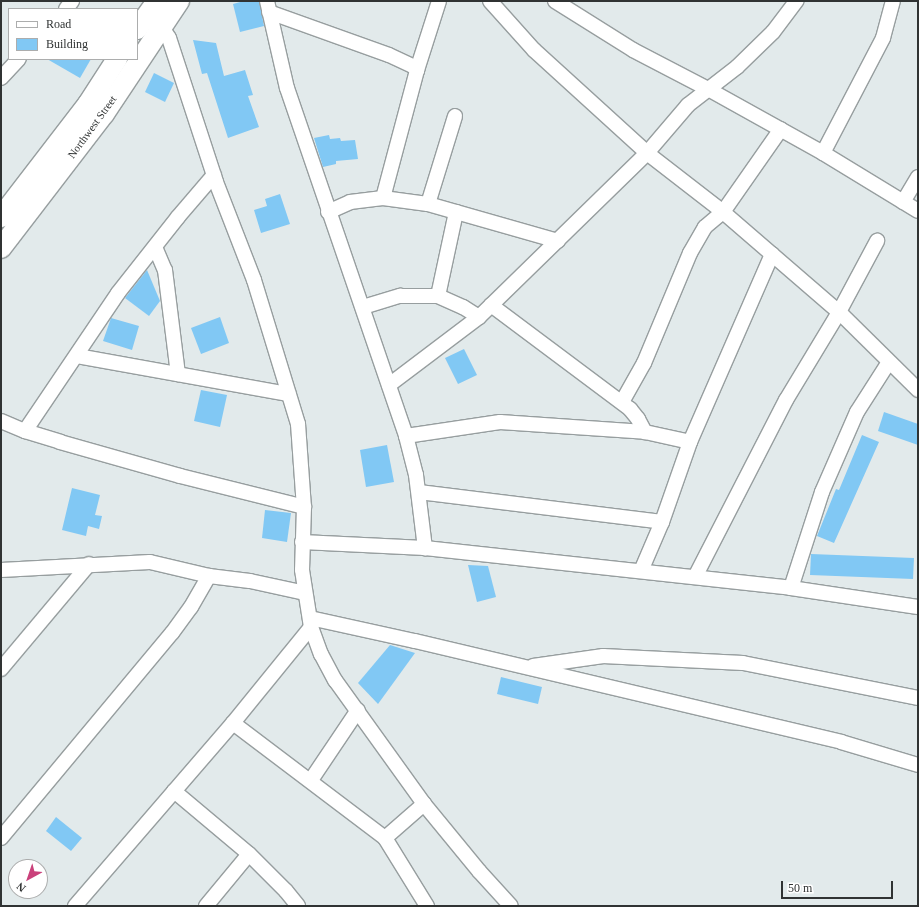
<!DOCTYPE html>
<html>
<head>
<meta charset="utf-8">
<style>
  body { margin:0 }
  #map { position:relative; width:919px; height:907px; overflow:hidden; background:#e2eaeb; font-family:"Times New Roman",serif }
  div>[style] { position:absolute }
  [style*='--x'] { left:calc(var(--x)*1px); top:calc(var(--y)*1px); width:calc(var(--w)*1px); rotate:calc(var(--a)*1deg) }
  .building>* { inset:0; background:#81c8f4 }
  .roads { filter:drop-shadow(1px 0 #979e9f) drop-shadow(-1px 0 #979e9f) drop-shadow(0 1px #979e9f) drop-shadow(0 -1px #979e9f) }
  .street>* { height:14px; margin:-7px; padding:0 7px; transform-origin:7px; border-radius:7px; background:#fff }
  .secondary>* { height:20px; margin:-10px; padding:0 10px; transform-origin:10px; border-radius:10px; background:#fff }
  span { translate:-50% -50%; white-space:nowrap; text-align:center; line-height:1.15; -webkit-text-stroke:4px #fff; paint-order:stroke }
  .street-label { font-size:11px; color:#303333 }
  .frame { position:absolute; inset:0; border:2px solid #303333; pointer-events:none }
  .legend { position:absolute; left:8px; top:8px; width:130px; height:52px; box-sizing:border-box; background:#fff; border:1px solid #acadad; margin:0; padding:5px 7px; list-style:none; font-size:12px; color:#303333 }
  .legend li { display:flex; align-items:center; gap:8px; height:20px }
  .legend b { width:20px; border:1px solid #acadad }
  .north { position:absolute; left:8px; top:859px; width:40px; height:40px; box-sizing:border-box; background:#fff; border:1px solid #acadad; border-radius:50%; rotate:220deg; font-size:11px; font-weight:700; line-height:16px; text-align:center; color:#303333 }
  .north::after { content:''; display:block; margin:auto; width:14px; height:18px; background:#ca417b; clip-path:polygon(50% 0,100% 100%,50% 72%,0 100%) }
  .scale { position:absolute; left:781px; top:881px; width:112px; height:18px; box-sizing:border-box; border:2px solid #303333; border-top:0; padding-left:5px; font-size:12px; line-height:14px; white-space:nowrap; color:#303333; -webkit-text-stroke:3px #fff; paint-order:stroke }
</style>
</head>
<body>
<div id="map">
  <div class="building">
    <i style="clip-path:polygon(244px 1px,259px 1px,264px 26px,240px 32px,233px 4px)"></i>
    <i style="clip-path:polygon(193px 40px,216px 43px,224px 76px,245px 70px,253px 95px,248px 96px,259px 127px,228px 138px,207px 73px,202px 74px)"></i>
    <i style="clip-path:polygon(47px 59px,91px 59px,80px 78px)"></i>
    <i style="clip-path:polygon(154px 73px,174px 83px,165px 102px,145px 92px)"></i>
    <i style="clip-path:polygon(329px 135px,330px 139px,340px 138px,341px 141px,355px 140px,358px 159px,336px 161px,336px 164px,323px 167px,314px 138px)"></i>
    <i style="clip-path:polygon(280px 194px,290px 224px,261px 233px,254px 210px,267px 206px,265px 199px)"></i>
    <i style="clip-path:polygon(147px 270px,160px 301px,149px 316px,125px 298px)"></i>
    <i style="clip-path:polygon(220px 317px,229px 343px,201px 354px,191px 328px)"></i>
    <i style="clip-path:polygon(111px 318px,139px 326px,132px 350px,103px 341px)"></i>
    <i style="clip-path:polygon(464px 349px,477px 375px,458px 384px,445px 358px)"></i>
    <i style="clip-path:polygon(201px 390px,227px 395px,220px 427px,194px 421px)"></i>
    <i style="clip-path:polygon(884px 412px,918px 424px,918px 445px,878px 431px)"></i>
    <i style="clip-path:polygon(862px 435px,879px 442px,834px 543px,817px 536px,836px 489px,839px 490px)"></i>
    <i style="clip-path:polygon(387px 445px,394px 482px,366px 487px,360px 450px)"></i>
    <i style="clip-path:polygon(72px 488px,100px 495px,95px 515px,102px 516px,99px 529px,88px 526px,86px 536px,62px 530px)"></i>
    <i style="clip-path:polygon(265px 510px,291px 513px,287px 542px,262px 538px)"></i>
    <i style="clip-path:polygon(811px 554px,914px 558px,913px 579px,810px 575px)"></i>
    <i style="clip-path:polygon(468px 565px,488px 566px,496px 597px,477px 602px)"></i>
    <i style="clip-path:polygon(390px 645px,415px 653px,378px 704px,358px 683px)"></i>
    <i style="clip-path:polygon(501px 677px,542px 687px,538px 704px,497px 694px)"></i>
    <i style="clip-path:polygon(56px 817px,82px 838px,71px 851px,46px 831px)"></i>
  </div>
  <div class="roads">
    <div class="street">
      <i style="--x:267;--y:1;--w:89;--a:77.1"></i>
      <i style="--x:287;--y:88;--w:368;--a:71.1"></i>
      <i style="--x:406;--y:436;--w:40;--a:75.6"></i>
      <i style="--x:416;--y:475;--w:74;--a:83"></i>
      <i style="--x:490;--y:1;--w:66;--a:48.1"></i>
      <i style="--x:534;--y:50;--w:153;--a:42.3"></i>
      <i style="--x:647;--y:153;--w:96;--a:37.8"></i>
      <i style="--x:723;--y:212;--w:153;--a:40.8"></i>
      <i style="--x:839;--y:312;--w:111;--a:44.6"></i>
      <i style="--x:555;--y:1;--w:92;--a:32.1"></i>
      <i style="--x:633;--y:50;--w:85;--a:27.5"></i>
      <i style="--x:708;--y:89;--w:132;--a:29.1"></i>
      <i style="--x:823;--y:153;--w:111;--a:31.4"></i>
      <i style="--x:66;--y:9;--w:10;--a:-53"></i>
      <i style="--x:269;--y:12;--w:127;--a:19.7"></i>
      <i style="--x:389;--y:55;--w:26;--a:25"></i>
      <i style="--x:413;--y:66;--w:6;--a:45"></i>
      <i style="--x:161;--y:26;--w:14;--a:56"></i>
      <i style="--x:169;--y:38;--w:151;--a:71.9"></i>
      <i style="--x:216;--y:182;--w:105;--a:68.8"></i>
      <i style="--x:254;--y:280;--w:151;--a:73"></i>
      <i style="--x:298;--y:424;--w:83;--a:85.9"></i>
      <i style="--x:304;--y:507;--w:63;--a:91.8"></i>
      <i style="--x:302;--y:570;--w:58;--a:81"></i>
      <i style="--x:311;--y:627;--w:29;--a:70"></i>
      <i style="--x:321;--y:654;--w:30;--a:62"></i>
      <i style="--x:335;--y:680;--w:153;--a:54.3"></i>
      <i style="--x:424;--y:804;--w:87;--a:50.6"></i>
      <i style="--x:479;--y:871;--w:47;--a:47.6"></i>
      <i style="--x:1;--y:78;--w:26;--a:-47"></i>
      <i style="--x:823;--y:153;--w:130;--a:-62.4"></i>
      <i style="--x:883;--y:38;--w:38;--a:-75"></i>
      <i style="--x:383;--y:198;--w:132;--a:-75.1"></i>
      <i style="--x:417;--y:70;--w:72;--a:-72.3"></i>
      <i style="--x:903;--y:202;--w:29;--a:-59"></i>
      <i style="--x:428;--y:204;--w:92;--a:-72.9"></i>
      <i style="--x:328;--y:212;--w:24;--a:-24"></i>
      <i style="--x:350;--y:202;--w:33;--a:-7"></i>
      <i style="--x:383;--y:198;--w:45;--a:7.6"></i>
      <i style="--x:428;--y:204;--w:135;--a:15.9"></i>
      <i style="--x:155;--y:247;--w:25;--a:67"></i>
      <i style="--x:165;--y:270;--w:105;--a:82.9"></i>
      <i style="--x:438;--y:296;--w:86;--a:-77.9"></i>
      <i style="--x:491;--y:305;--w:174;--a:36.8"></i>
      <i style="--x:630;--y:409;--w:13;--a:51"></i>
      <i style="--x:638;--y:419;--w:15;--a:62"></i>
      <i style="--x:363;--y:307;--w:39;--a:-17"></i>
      <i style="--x:400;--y:296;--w:38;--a:0"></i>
      <i style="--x:438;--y:296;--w:27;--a:24"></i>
      <i style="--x:463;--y:307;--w:19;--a:32"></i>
      <i style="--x:77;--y:356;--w:215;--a:10.2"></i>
      <i style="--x:389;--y:385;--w:113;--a:-37.1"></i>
      <i style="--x:479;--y:317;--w:235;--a:-44.3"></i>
      <i style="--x:647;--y:153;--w:63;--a:-49.5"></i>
      <i style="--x:688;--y:105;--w:62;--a:-37.8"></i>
      <i style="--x:737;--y:67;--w:50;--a:-44.2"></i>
      <i style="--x:773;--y:32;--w:39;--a:-53"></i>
      <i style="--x:622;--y:402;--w:45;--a:-60.6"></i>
      <i style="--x:644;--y:363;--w:119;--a:-67.3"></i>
      <i style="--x:690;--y:253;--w:30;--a:-60"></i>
      <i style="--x:705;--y:227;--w:23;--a:-40"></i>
      <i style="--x:723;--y:212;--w:101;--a:-55.1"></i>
      <i style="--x:1;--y:421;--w:26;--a:23"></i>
      <i style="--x:25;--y:431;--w:37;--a:17"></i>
      <i style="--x:60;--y:442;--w:125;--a:15.8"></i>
      <i style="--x:180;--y:476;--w:128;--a:14"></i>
      <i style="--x:25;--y:431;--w:166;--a:-56"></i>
      <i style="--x:118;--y:293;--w:97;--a:-51.7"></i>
      <i style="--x:178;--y:217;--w:55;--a:-49.4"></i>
      <i style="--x:406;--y:436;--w:95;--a:-8.5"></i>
      <i style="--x:500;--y:422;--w:145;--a:3.9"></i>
      <i style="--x:645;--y:432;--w:46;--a:12.5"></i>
      <i style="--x:419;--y:492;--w:245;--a:7"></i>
      <i style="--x:302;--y:542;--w:123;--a:2.8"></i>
      <i style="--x:425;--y:548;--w:368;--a:6.2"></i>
      <i style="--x:791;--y:588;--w:128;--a:8.5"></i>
      <i style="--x:1;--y:570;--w:149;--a:-3.1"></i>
      <i style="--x:150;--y:562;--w:61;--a:13.3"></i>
      <i style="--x:209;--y:576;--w:41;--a:7"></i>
      <i style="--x:250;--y:581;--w:56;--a:12.3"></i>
      <i style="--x:641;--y:571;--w:53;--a:-66.8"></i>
      <i style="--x:662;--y:522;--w:85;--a:-70.7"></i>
      <i style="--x:690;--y:442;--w:205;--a:-66.4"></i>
      <i style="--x:695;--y:577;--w:199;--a:-62.8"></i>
      <i style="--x:786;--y:400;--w:103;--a:-58.9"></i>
      <i style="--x:839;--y:312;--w:81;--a:-61.8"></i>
      <i style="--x:791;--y:588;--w:101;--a:-72.1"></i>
      <i style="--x:822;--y:492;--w:87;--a:-66.4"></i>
      <i style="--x:857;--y:412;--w:59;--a:-57.4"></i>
      <i style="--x:310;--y:618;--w:107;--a:12.4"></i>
      <i style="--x:415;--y:641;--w:438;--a:13.3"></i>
      <i style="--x:841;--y:742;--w:80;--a:16.6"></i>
      <i style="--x:533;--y:666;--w:71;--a:-8.1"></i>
      <i style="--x:603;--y:656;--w:140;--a:2.9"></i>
      <i style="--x:743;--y:663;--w:178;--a:11.3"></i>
      <i style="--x:1;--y:669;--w:137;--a:-50"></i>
      <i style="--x:233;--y:723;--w:191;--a:37.1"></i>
      <i style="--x:385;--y:838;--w:80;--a:58.3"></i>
      <i style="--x:311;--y:780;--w:84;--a:-56.1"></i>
      <i style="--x:174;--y:791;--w:98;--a:40"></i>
      <i style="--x:249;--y:854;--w:52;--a:45"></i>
      <i style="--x:286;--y:891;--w:19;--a:51"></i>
      <i style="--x:1;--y:838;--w:267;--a:-50.2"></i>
      <i style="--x:172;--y:633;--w:32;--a:-54"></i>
      <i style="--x:191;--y:607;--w:36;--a:-60"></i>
      <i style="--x:385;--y:838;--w:52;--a:-41.1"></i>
      <i style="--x:75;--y:906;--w:242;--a:-49.2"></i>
      <i style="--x:233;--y:723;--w:124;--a:-50.9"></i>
      <i style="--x:206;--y:906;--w:67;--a:-50.4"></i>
    </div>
    <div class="secondary">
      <i style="--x:137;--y:29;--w:34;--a:-54"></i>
      <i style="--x:1;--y:217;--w:143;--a:-52.4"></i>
      <i style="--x:88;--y:104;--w:54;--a:-57.2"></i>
      <i style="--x:1;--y:248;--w:169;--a:-52.5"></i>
      <i style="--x:104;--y:114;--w:136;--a:-56.4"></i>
    </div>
  </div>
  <div class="street-label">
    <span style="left:92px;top:127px;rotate:-54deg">Northwest Street</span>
  </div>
  <div class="frame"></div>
  <ul class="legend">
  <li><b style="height:5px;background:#fff"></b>Road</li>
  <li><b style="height:11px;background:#81c8f4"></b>Building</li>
  </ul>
  <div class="north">N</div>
  <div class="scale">50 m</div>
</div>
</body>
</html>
